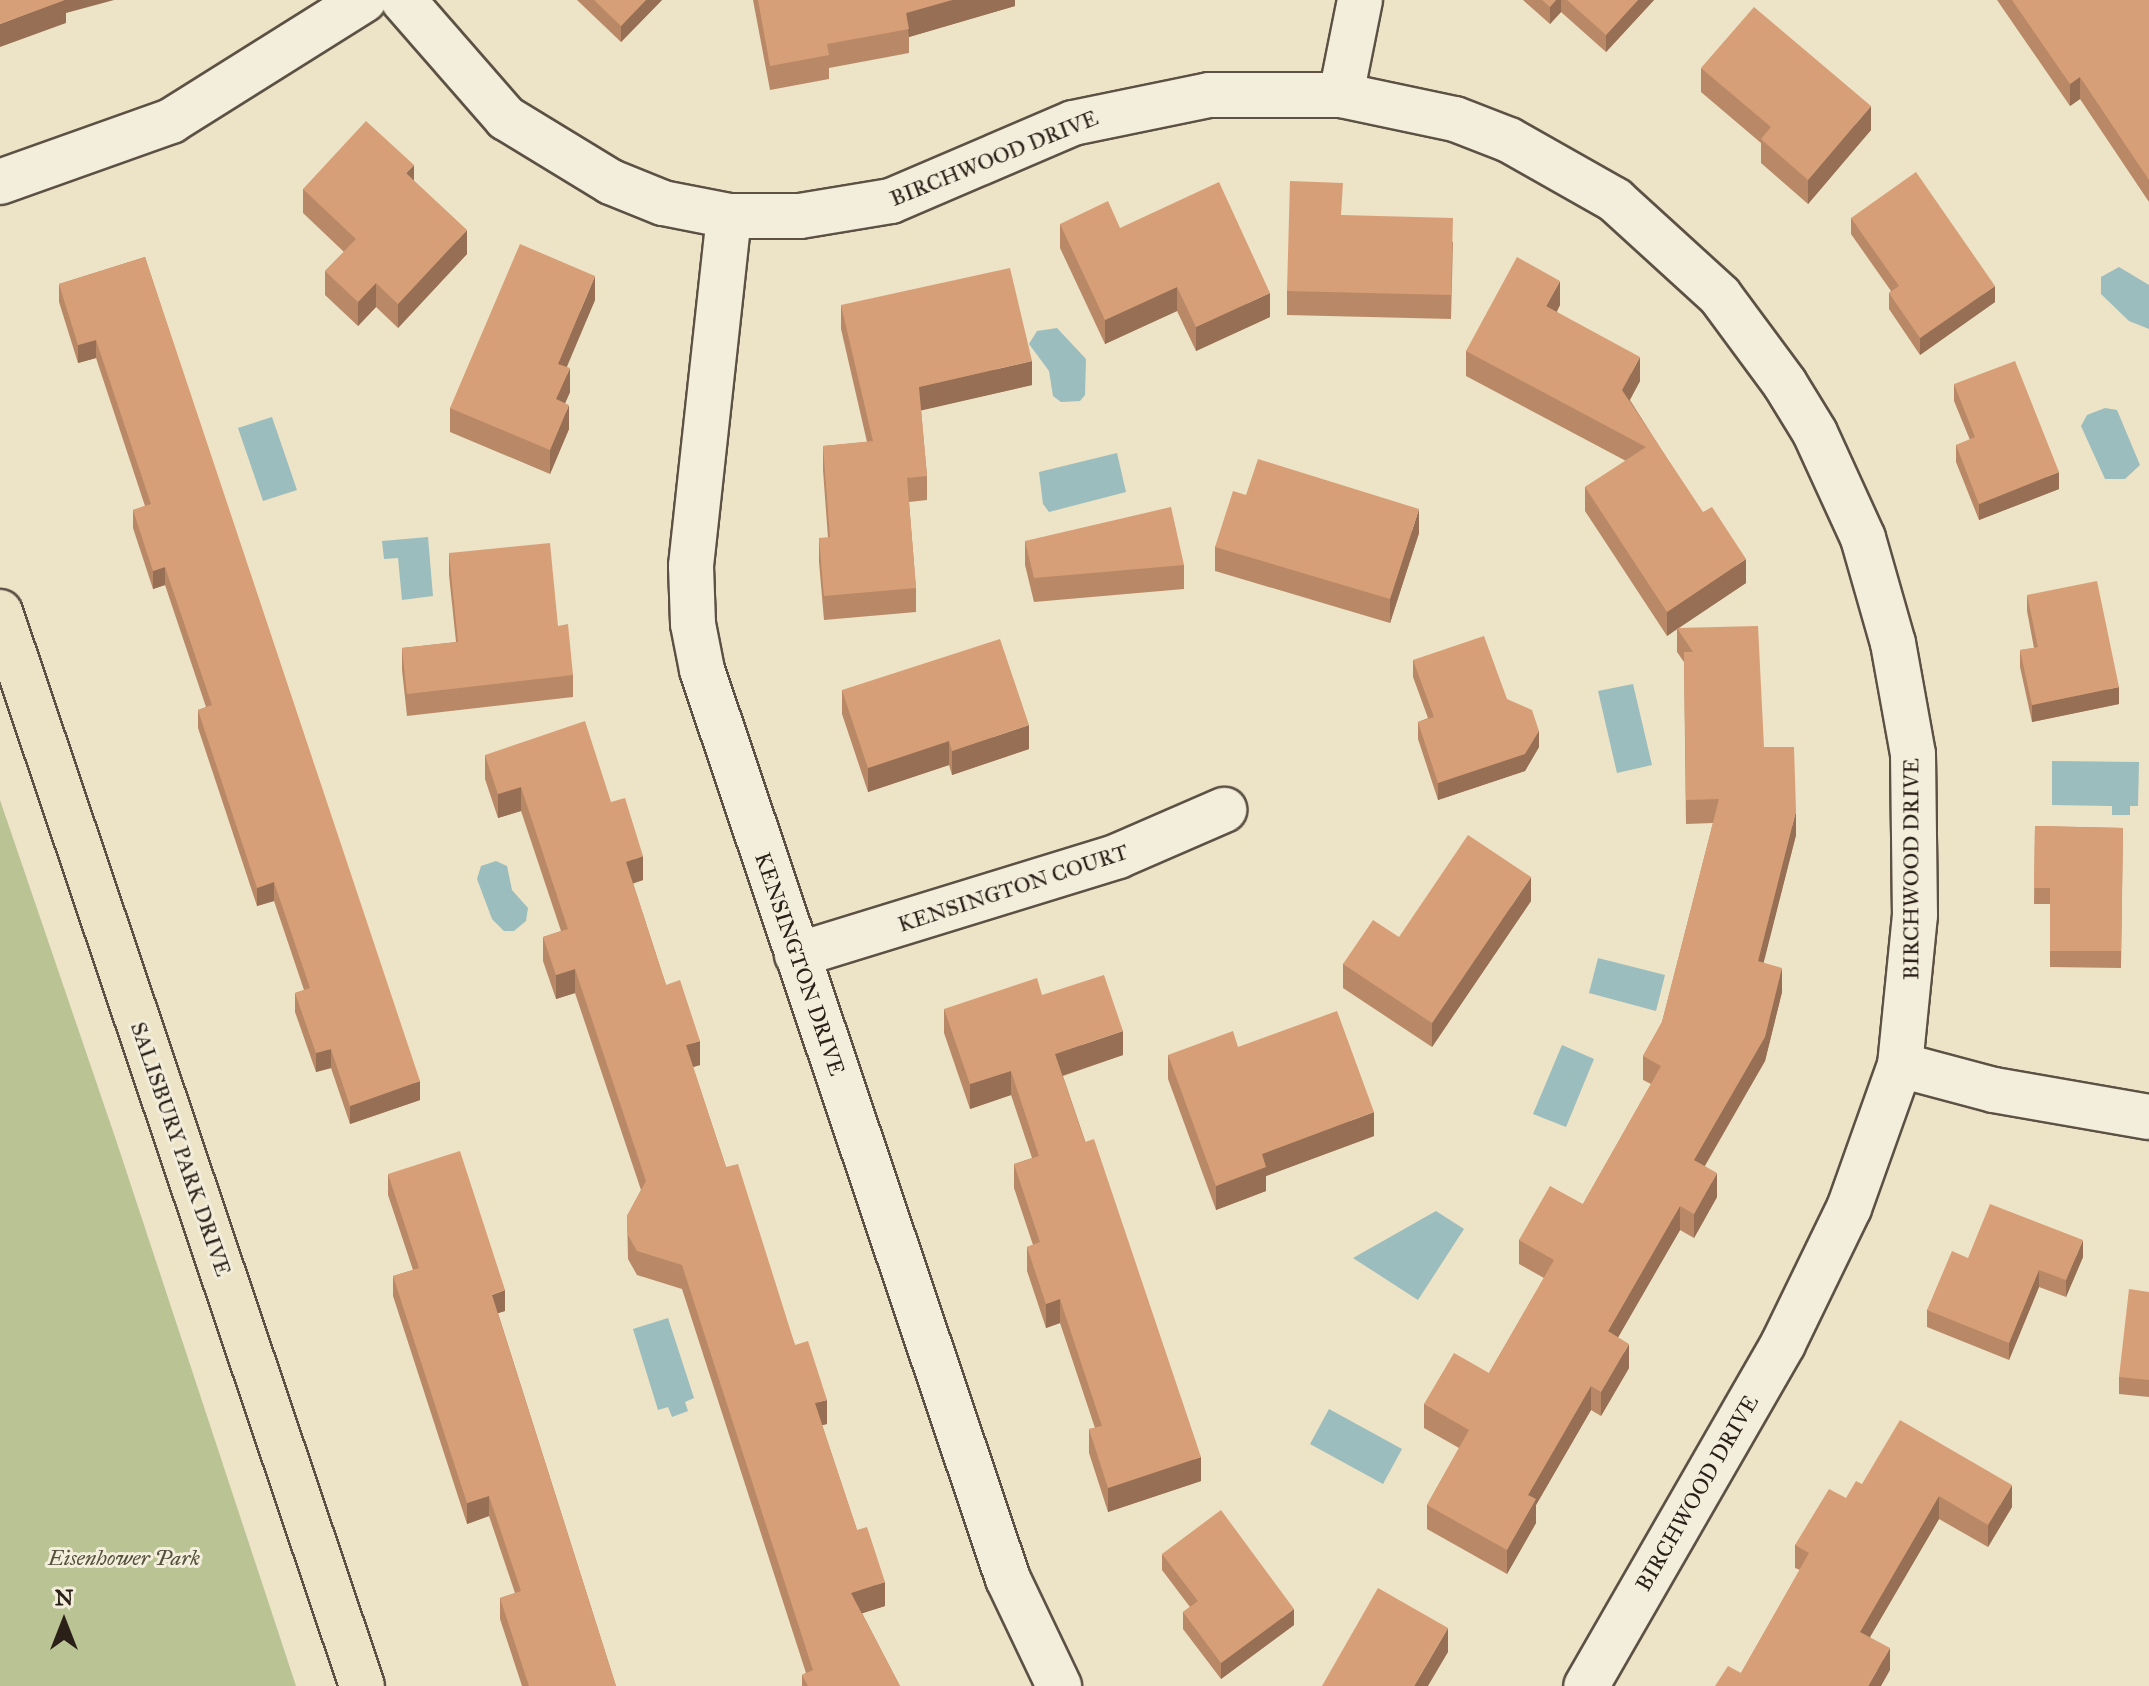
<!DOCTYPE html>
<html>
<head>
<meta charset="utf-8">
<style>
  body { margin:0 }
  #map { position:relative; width:2149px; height:1686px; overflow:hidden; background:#ede3c7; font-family:"IM FELL Great Primer",serif }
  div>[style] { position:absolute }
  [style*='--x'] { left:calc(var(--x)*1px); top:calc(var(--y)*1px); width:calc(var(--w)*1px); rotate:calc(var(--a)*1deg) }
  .green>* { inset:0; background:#bac394 }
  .water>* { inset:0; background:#9bbdbd }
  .roads { filter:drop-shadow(2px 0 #5c5144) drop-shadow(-2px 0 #5c5144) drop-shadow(0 2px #5c5144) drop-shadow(0 -2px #5c5144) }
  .minor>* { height:44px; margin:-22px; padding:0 22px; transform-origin:22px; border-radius:22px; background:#f3eddb }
  .major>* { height:44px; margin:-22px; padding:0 22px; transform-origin:22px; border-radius:22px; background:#ede3c7 }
  .wall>* { inset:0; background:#b98967 }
  .shaded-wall>* { inset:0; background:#966f54 }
  .building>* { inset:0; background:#d79f78 }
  span { translate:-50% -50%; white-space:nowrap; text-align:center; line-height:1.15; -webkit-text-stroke:6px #f3eddb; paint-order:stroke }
  .street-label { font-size:22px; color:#2b2018 }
  .park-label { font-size:22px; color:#56513d; font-style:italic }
  .north { position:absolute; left:24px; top:1582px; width:80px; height:80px; -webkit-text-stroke:6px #f3eddb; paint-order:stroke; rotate:0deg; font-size:22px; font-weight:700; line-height:32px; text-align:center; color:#2b2018 }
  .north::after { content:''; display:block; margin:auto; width:28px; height:36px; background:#2b2018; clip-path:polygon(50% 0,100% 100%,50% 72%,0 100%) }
</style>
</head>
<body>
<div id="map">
  <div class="green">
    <i style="clip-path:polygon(0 800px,116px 1140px,296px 1686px,0 1686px)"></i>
  </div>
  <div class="water">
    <i style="clip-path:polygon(2119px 267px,2149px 285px,2149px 329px,2129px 321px,2101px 294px,2101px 277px)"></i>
    <i style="clip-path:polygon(1057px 328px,1086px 359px,1085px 395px,1080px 401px,1061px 402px,1053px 396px,1049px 371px,1029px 344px,1037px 331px)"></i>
    <i style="clip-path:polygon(2105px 408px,2117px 410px,2140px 465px,2125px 479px,2105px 479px,2081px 426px,2087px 415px)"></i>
    <i style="clip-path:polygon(272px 417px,297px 490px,263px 501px,238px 428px)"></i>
    <i style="clip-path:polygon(1117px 453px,1126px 492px,1049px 512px,1043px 504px,1039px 472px)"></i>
    <i style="clip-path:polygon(428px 537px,433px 596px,402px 600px,398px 558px,384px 559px,382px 541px)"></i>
    <i style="clip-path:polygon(1633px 684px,1652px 765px,1617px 773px,1598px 691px)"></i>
    <i style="clip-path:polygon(2052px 761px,2139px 762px,2138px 806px,2130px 806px,2130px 815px,2112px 815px,2112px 806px,2052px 805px)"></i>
    <i style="clip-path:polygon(496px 861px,507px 866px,512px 890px,528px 908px,526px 921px,514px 931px,504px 931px,492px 919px,477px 879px,481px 866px)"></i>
    <i style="clip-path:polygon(1598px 958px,1665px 975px,1656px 1011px,1589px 993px)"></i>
    <i style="clip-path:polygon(1562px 1045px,1594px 1059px,1566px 1127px,1533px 1114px)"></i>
    <i style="clip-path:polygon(1436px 1211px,1464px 1229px,1418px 1300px,1353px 1258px)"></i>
    <i style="clip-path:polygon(668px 1318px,694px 1398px,685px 1402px,688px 1411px,672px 1417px,668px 1407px,658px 1410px,633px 1329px)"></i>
    <i style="clip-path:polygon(1329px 1409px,1402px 1449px,1383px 1484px,1310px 1444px)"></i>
  </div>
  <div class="roads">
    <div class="minor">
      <i style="--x:403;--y:0;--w:157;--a:48.9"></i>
      <i style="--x:506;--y:118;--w:123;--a:31.4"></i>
      <i style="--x:611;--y:182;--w:56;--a:22"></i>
      <i style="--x:663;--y:203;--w:67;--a:11.1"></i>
      <i style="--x:729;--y:216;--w:71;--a:0"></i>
      <i style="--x:800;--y:216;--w:92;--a:-9.4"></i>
      <i style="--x:891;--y:201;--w:198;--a:-23.2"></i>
      <i style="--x:1073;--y:123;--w:139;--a:-11.6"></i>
      <i style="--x:1209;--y:95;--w:132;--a:0"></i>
      <i style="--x:1341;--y:95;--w:116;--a:11.9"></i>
      <i style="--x:1455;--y:119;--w:58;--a:21.3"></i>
      <i style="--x:1509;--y:140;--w:122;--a:29.5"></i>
      <i style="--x:1615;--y:200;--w:142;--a:42.4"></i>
      <i style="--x:1720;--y:296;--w:109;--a:53.5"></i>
      <i style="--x:1785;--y:384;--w:57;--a:58.5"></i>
      <i style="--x:1815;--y:433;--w:115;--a:65.4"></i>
      <i style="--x:1863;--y:538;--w:109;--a:74.1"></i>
      <i style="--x:1893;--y:643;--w:113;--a:79.8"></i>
      <i style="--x:1913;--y:754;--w:161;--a:89.3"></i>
      <i style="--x:1915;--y:915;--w:151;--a:95.7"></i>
      <i style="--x:1900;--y:1065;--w:152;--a:109.6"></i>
      <i style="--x:1849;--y:1208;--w:151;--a:115.9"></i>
      <i style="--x:1783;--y:1344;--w:395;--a:119.9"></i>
      <i style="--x:1341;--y:95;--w:97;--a:-78.7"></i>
      <i style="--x:0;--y:182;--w:182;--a:-19.6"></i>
      <i style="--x:171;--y:121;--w:228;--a:-32.1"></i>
      <i style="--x:729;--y:216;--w:352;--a:96.2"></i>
      <i style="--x:691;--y:566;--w:58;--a:88"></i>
      <i style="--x:693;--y:624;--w:47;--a:78.9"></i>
      <i style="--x:702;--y:670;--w:959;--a:71.4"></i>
      <i style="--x:1008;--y:1579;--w:119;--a:64.5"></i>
      <i style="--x:797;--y:955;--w:336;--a:-17.1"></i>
      <i style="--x:1118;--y:856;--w:116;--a:-23.5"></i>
      <i style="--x:1900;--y:1065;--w:97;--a:14.9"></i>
      <i style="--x:1994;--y:1090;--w:157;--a:9.9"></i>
    </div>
    <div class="major">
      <i style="--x:0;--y:612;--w:1133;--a:71.37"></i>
    </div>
  </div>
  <div class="wall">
    <i style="clip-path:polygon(577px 0,662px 0,621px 42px)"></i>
    <i style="clip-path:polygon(753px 0,1015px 0,1015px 6px,909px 37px,909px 53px,829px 68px,829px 79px,770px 90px)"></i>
    <i style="clip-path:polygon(1523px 0,1654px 0,1606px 52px,1561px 12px,1550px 24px)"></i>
    <i style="clip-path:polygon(1997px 0,2149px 0,2149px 202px,2080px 99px,2070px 106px)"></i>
    <i style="clip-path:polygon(1701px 68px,1871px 130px,1808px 204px,1761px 163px,1761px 143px,1701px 92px)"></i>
    <i style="clip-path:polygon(414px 181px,467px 254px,398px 328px,376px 307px,358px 326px,325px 295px,325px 271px,344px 252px,303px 213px,303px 189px)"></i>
    <i style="clip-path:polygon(1342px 215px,1453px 242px,1451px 319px,1287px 315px,1287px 291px)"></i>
    <i style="clip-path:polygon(1851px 218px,1995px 302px,1920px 355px,1889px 309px,1889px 293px,1891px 291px,1851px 234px)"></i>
    <i style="clip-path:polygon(1060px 224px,1120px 228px,1270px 317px,1196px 351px,1177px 311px,1105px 344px,1060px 248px)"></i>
    <i style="clip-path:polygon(145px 257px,420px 1100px,350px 1124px,331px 1068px,316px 1072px,295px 1012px,295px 993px,304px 990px,274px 901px,257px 906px,198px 728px,198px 710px,206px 707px,165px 585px,153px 589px,133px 528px,133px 510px,145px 506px,96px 358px,78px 363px,59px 302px,59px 284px)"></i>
    <i style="clip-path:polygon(595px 300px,566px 367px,570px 392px,565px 403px,569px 429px,550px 474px,450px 432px,450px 408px)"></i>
    <i style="clip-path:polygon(841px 305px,1032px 385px,921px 410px,927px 476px,927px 500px,909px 502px,916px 588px,916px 612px,824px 620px,819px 562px,819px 538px,828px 538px,823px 470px,823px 446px,867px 442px,841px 329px)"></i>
    <i style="clip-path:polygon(1560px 305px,1557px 312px,1640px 381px,1630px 400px,1746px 583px,1678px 628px,1764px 747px,1796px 835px,1763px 963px,1782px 992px,1765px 1061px,1705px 1166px,1717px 1197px,1694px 1238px,1680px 1230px,1618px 1337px,1629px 1368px,1601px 1416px,1591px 1410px,1536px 1505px,1536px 1523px,1507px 1574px,1427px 1529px,1427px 1505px,1459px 1448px,1424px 1428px,1424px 1404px,1489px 1373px,1544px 1278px,1519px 1264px,1519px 1240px,1583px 1204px,1651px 1084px,1643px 1080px,1643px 1056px,1662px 1022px,1713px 823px,1686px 824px,1684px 662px,1677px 652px,1677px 628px,1667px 636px,1585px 511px,1585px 487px,1626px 461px,1466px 376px,1466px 351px)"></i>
    <i style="clip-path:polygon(1954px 384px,2059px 489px,1979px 520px,1956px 462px,1956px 445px,1970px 440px,1954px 401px)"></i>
    <i style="clip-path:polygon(1246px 495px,1419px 533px,1390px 623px,1215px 571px,1215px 547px)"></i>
    <i style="clip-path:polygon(1025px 541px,1184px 565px,1184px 589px,1034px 602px,1025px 565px)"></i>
    <i style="clip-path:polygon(449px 553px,558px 626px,573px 675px,573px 697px,407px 716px,402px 670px,402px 648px,456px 642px,449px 575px)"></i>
    <i style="clip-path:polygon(2027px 595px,2119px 704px,2032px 722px,2020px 667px,2020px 650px,2034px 648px,2027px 611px)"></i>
    <i style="clip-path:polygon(1413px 660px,1507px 699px,1539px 747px,1525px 771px,1438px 800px,1418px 739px,1418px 722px,1428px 718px,1413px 677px)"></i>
    <i style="clip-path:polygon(842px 690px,1029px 749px,952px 775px,949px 765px,868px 792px,842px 714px)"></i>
    <i style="clip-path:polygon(485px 755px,611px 802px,643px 880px,633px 883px,666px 985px,700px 1065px,693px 1067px,726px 1167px,795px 1345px,827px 1424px,822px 1425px,857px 1530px,885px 1606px,862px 1613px,900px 1686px,802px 1686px,802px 1675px,806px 1673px,682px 1289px,637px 1275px,628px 1259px,627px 1216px,641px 1190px,575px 993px,556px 999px,543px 961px,543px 937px,561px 931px,521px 811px,498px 818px,485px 779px)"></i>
    <i style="clip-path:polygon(2035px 826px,2123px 828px,2121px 968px,2050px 967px,2050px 904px,2034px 904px)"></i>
    <i style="clip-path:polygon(1531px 901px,1432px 1047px,1343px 988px,1343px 964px,1399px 937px)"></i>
    <i style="clip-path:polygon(944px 1009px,1123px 1055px,1063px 1076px,1201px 1481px,1108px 1512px,1089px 1453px,1089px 1429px,1095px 1428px,1060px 1323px,1046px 1328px,1027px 1271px,1027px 1247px,1033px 1245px,1014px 1188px,1014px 1164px,1032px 1158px,1011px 1095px,970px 1109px,944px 1033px)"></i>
    <i style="clip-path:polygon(1238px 1047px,1374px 1136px,1266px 1176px,1266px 1191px,1216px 1210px,1168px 1079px,1168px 1055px)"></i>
    <i style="clip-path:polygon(388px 1174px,505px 1311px,498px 1313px,616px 1686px,522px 1686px,500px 1619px,500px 1598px,515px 1593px,489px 1516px,467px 1524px,393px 1296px,393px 1276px,413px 1270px,388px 1195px)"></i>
    <i style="clip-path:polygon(2083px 1257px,2066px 1297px,2039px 1287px,2009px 1360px,1927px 1327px,1927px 1310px,1968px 1258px)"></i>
    <i style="clip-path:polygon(2149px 1292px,2149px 1397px,2119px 1394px,2119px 1377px)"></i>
    <i style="clip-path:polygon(1862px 1484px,2012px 1507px,1988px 1547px,1939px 1519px,1870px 1637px,1890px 1670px,1741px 1673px,1800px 1570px,1795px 1568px,1795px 1545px)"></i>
    <i style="clip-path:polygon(1162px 1554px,1294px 1625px,1221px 1679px,1183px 1629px,1183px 1612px,1190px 1607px,1162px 1570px)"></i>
  </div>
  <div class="shaded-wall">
    <i style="clip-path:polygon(63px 0,114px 0,66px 13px,66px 23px,0 47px,0 24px)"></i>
    <i style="clip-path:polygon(646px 0,662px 0,621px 42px,621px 26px)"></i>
    <i style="clip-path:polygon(952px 0,1015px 0,1015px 6px,909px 37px,906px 13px)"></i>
    <i style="clip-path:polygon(1556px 0,1561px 0,1561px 12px,1550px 24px,1550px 7px)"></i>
    <i style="clip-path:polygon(1638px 0,1654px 0,1606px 52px,1606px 35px)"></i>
    <i style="clip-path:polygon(2080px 77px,2080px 99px,2070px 106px,2070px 84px)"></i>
    <i style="clip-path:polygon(1871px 106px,1871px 130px,1808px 204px,1808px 180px)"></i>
    <i style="clip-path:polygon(414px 165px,414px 189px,406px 173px)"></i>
    <i style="clip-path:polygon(467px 230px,467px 254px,398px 328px,398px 304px)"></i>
    <i style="clip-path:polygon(595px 276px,595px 300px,558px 388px,558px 364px)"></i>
    <i style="clip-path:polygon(1560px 281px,1560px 305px,1546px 330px,1546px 306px)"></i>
    <i style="clip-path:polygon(376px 283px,376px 307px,358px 326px,358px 302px)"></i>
    <i style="clip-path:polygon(1995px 286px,1995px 302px,1920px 355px,1920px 338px)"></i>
    <i style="clip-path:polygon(1177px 287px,1177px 311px,1105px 344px,1105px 320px)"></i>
    <i style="clip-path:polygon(1270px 293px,1270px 317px,1196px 351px,1196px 327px)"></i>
    <i style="clip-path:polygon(96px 340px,96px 358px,78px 363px,78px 345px)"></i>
    <i style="clip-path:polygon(1640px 357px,1640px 381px,1622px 414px,1622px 390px)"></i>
    <i style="clip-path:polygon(1032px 361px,1032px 385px,919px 411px,919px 387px)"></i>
    <i style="clip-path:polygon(570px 368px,570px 392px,556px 424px,556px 399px)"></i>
    <i style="clip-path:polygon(569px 405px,569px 429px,550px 474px,550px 450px)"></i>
    <i style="clip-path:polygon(2059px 472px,2059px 489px,1979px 520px,1979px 504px)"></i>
    <i style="clip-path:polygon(1419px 509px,1419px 533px,1390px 623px,1390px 599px)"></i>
    <i style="clip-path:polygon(1746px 559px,1746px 583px,1667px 636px,1667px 612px)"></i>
    <i style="clip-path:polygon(165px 567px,165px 585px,153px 589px,153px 571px)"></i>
    <i style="clip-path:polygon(2119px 687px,2119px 704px,2032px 722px,2032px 705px)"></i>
    <i style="clip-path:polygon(1029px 725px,1029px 749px,952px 775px,952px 751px)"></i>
    <i style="clip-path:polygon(1539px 731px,1539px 747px,1525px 771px,1438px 800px,1438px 783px)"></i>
    <i style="clip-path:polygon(949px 741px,949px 765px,868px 792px,868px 768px)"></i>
    <i style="clip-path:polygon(521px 787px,521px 811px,498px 818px,498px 794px)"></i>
    <i style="clip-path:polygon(1796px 811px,1796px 835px,1758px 985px,1758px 961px)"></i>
    <i style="clip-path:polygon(643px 856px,643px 880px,626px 886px,626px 862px)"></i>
    <i style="clip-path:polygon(1531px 877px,1531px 901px,1432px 1047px,1432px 1023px)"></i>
    <i style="clip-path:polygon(274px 882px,274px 901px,257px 906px,257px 888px)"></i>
    <i style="clip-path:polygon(1782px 968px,1782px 992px,1765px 1061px,1694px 1184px,1694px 1160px)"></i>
    <i style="clip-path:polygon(575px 969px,575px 993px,556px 999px,556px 975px)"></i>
    <i style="clip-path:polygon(1123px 1031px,1123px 1055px,1055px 1078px,1055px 1054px)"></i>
    <i style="clip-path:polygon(700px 1041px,700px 1065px,686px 1069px,686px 1045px)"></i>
    <i style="clip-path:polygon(331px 1049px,331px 1068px,316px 1072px,316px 1053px)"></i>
    <i style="clip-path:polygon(1011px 1071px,1011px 1095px,970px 1109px,970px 1084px)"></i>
    <i style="clip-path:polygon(420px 1081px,420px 1100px,350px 1124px,350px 1106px)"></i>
    <i style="clip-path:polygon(1374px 1112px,1374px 1136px,1266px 1176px,1266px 1191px,1216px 1210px,1216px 1186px,1262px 1154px)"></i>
    <i style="clip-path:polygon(1717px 1173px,1717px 1197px,1694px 1238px,1694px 1214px)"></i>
    <i style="clip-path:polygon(1680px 1206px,1680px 1230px,1608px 1355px,1608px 1331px)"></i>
    <i style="clip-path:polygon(2083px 1240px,2083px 1257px,2066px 1297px,2066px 1280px)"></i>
    <i style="clip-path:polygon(2039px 1270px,2039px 1287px,2009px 1360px,2009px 1343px)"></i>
    <i style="clip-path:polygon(505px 1290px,505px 1311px,492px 1315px,492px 1295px)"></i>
    <i style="clip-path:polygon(1060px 1299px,1060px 1323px,1046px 1328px,1046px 1304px)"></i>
    <i style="clip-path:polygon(1629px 1344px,1629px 1368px,1601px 1416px,1601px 1392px)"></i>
    <i style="clip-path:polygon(1591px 1386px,1591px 1410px,1536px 1505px,1536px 1523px,1507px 1574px,1507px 1550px,1528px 1495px)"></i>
    <i style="clip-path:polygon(827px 1400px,827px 1424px,815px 1427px,815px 1403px)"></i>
    <i style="clip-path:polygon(1201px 1457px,1201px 1481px,1108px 1512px,1108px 1488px)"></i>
    <i style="clip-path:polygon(2012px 1485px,2012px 1507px,1988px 1547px,1988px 1525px)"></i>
    <i style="clip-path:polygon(489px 1496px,489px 1516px,467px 1524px,467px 1503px)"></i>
    <i style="clip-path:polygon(1939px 1496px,1939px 1519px,1860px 1654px,1860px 1632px)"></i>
    <i style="clip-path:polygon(885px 1582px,885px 1606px,851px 1617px,851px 1593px)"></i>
    <i style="clip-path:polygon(1294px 1609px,1294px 1625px,1221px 1679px,1221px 1663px)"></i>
    <i style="clip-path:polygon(1448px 1628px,1448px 1652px,1428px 1686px,1414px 1686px)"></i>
    <i style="clip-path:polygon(1890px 1648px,1890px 1670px,1881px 1686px,1868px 1686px)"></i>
  </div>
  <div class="building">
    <i style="clip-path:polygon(0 0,65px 0,0 24px)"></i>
    <i style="clip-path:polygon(594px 0,646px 0,621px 26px)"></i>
    <i style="clip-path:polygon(758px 0,952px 0,906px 13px,909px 29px,827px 44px,829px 55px,770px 66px)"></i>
    <i style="clip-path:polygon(1542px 0,1556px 0,1550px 7px)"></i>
    <i style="clip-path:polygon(1567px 0,1638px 0,1606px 35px)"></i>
    <i style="clip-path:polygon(2012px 0,2149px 0,2149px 180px,2080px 77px,2070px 84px)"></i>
    <i style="clip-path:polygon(1754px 7px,1871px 106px,1808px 180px,1761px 139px,1771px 127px,1701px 68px)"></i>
    <i style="clip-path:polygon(366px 121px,414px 165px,406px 173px,467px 230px,398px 304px,376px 283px,358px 302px,325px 271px,356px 239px,303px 189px)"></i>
    <i style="clip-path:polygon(1916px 172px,1995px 286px,1920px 338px,1889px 293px,1899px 286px,1851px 218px)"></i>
    <i style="clip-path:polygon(1290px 181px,1343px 183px,1341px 215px,1453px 218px,1451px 295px,1287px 291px)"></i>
    <i style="clip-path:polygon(1219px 182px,1270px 293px,1196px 327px,1177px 287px,1105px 320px,1060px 224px,1108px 201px,1120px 228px)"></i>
    <i style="clip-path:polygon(520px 244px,595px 276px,558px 364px,570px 368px,556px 399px,569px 405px,550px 450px,450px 408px)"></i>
    <i style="clip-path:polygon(145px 257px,420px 1081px,350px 1106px,331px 1049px,316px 1053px,295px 993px,310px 988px,274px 882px,257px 888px,198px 710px,212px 705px,165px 567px,153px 571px,133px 510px,151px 504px,96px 340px,78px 345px,59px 284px)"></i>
    <i style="clip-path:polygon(1517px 257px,1560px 281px,1546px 306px,1640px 357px,1622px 390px,1703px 512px,1712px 507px,1746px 559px,1667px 612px,1585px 487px,1646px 447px,1466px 351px)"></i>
    <i style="clip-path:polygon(1010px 268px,1032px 361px,919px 387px,927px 476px,907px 478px,916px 588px,824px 596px,819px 538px,830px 537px,823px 446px,873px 441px,841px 305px)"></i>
    <i style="clip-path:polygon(2015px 361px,2059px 472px,1979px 504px,1956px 445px,1975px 437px,1954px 384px)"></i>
    <i style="clip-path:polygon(1258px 459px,1419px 509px,1390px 599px,1215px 547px,1233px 491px,1246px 495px)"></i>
    <i style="clip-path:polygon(1171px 507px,1184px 565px,1034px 578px,1025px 541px)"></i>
    <i style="clip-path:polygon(550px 543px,558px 626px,568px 624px,573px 675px,407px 694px,402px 648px,458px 642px,449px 553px)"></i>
    <i style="clip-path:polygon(2097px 581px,2119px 687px,2032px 705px,2020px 650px,2038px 647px,2027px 595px)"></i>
    <i style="clip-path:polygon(1758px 626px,1764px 747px,1794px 747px,1796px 811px,1758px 961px,1782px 968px,1765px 1037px,1694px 1160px,1717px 1173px,1694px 1214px,1680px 1206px,1608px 1331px,1629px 1344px,1601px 1392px,1591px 1386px,1528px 1495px,1536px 1499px,1507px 1550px,1427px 1505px,1469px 1430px,1424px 1404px,1454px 1353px,1489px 1373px,1554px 1260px,1519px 1240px,1550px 1186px,1583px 1204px,1661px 1066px,1643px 1056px,1662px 1022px,1719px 799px,1686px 800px,1684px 652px,1693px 652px,1677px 628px)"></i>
    <i style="clip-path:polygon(1484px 636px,1507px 699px,1532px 710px,1539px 731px,1525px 754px,1438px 783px,1418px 722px,1434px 717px,1413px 660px)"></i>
    <i style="clip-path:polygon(1000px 639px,1029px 725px,952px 751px,949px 741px,868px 768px,842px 690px)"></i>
    <i style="clip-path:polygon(585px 721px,611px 802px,625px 798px,643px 856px,626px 862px,666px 985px,680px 980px,700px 1041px,686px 1045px,726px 1167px,738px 1164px,795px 1345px,808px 1341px,827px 1400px,815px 1403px,857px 1530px,867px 1527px,885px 1582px,851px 1593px,900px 1686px,808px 1686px,802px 1675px,813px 1670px,682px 1265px,637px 1251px,628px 1235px,627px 1216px,646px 1181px,575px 969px,556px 975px,543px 937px,568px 929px,521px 787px,498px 794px,485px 755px)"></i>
    <i style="clip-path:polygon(2035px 826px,2123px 828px,2121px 951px,2050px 951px,2050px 888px,2034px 888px)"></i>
    <i style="clip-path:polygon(1468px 835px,1531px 877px,1432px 1023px,1343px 964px,1373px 920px,1399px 937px)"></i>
    <i style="clip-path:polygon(1104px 975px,1123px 1031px,1055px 1054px,1085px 1142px,1094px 1139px,1201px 1457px,1108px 1488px,1089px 1429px,1102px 1426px,1060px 1299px,1046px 1304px,1027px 1247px,1040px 1242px,1014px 1164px,1039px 1156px,1011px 1071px,970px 1084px,944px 1009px,1037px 978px,1042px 995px)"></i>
    <i style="clip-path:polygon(1337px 1011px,1374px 1112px,1262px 1154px,1266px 1167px,1216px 1186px,1168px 1055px,1233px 1031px,1238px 1047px)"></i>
    <i style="clip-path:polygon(460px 1151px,505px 1290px,492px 1295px,616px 1686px,529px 1686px,500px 1598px,521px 1591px,489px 1496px,467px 1503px,393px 1276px,419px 1268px,388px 1174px)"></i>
    <i style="clip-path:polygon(1990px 1204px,2083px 1240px,2066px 1280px,2039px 1270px,2009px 1343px,1927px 1310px,1952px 1251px,1968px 1258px)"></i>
    <i style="clip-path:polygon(2129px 1289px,2149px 1292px,2149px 1380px,2119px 1377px)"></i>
    <i style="clip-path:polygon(1900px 1420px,2012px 1485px,1988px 1525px,1939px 1496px,1860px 1632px,1890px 1648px,1868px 1686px,1715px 1686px,1728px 1666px,1741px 1673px,1809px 1553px,1795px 1545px,1829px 1489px,1846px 1498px,1856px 1481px,1862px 1484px)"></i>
    <i style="clip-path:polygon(1221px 1510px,1294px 1609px,1221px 1663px,1183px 1612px,1198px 1601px,1162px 1554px)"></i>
    <i style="clip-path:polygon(1378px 1588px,1448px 1628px,1414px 1686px,1322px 1686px)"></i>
  </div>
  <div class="street-label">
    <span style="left:994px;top:158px;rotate:-22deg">BIRCHWOOD DRIVE</span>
    <span style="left:1911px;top:869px;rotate:-90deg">BIRCHWOOD DRIVE</span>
    <span style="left:1013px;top:888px;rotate:-18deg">KENSINGTON COURT</span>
    <span style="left:800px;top:964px;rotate:71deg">KENSINGTON DRIVE</span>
    <span style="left:181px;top:1149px;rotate:71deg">SALISBURY PARK DRIVE</span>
    <span style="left:1697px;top:1493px;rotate:-60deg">BIRCHWOOD DRIVE</span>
  </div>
  <div class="park-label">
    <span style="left:124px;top:1558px">Eisenhower Park</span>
  </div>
  <div class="north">N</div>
</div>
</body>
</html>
